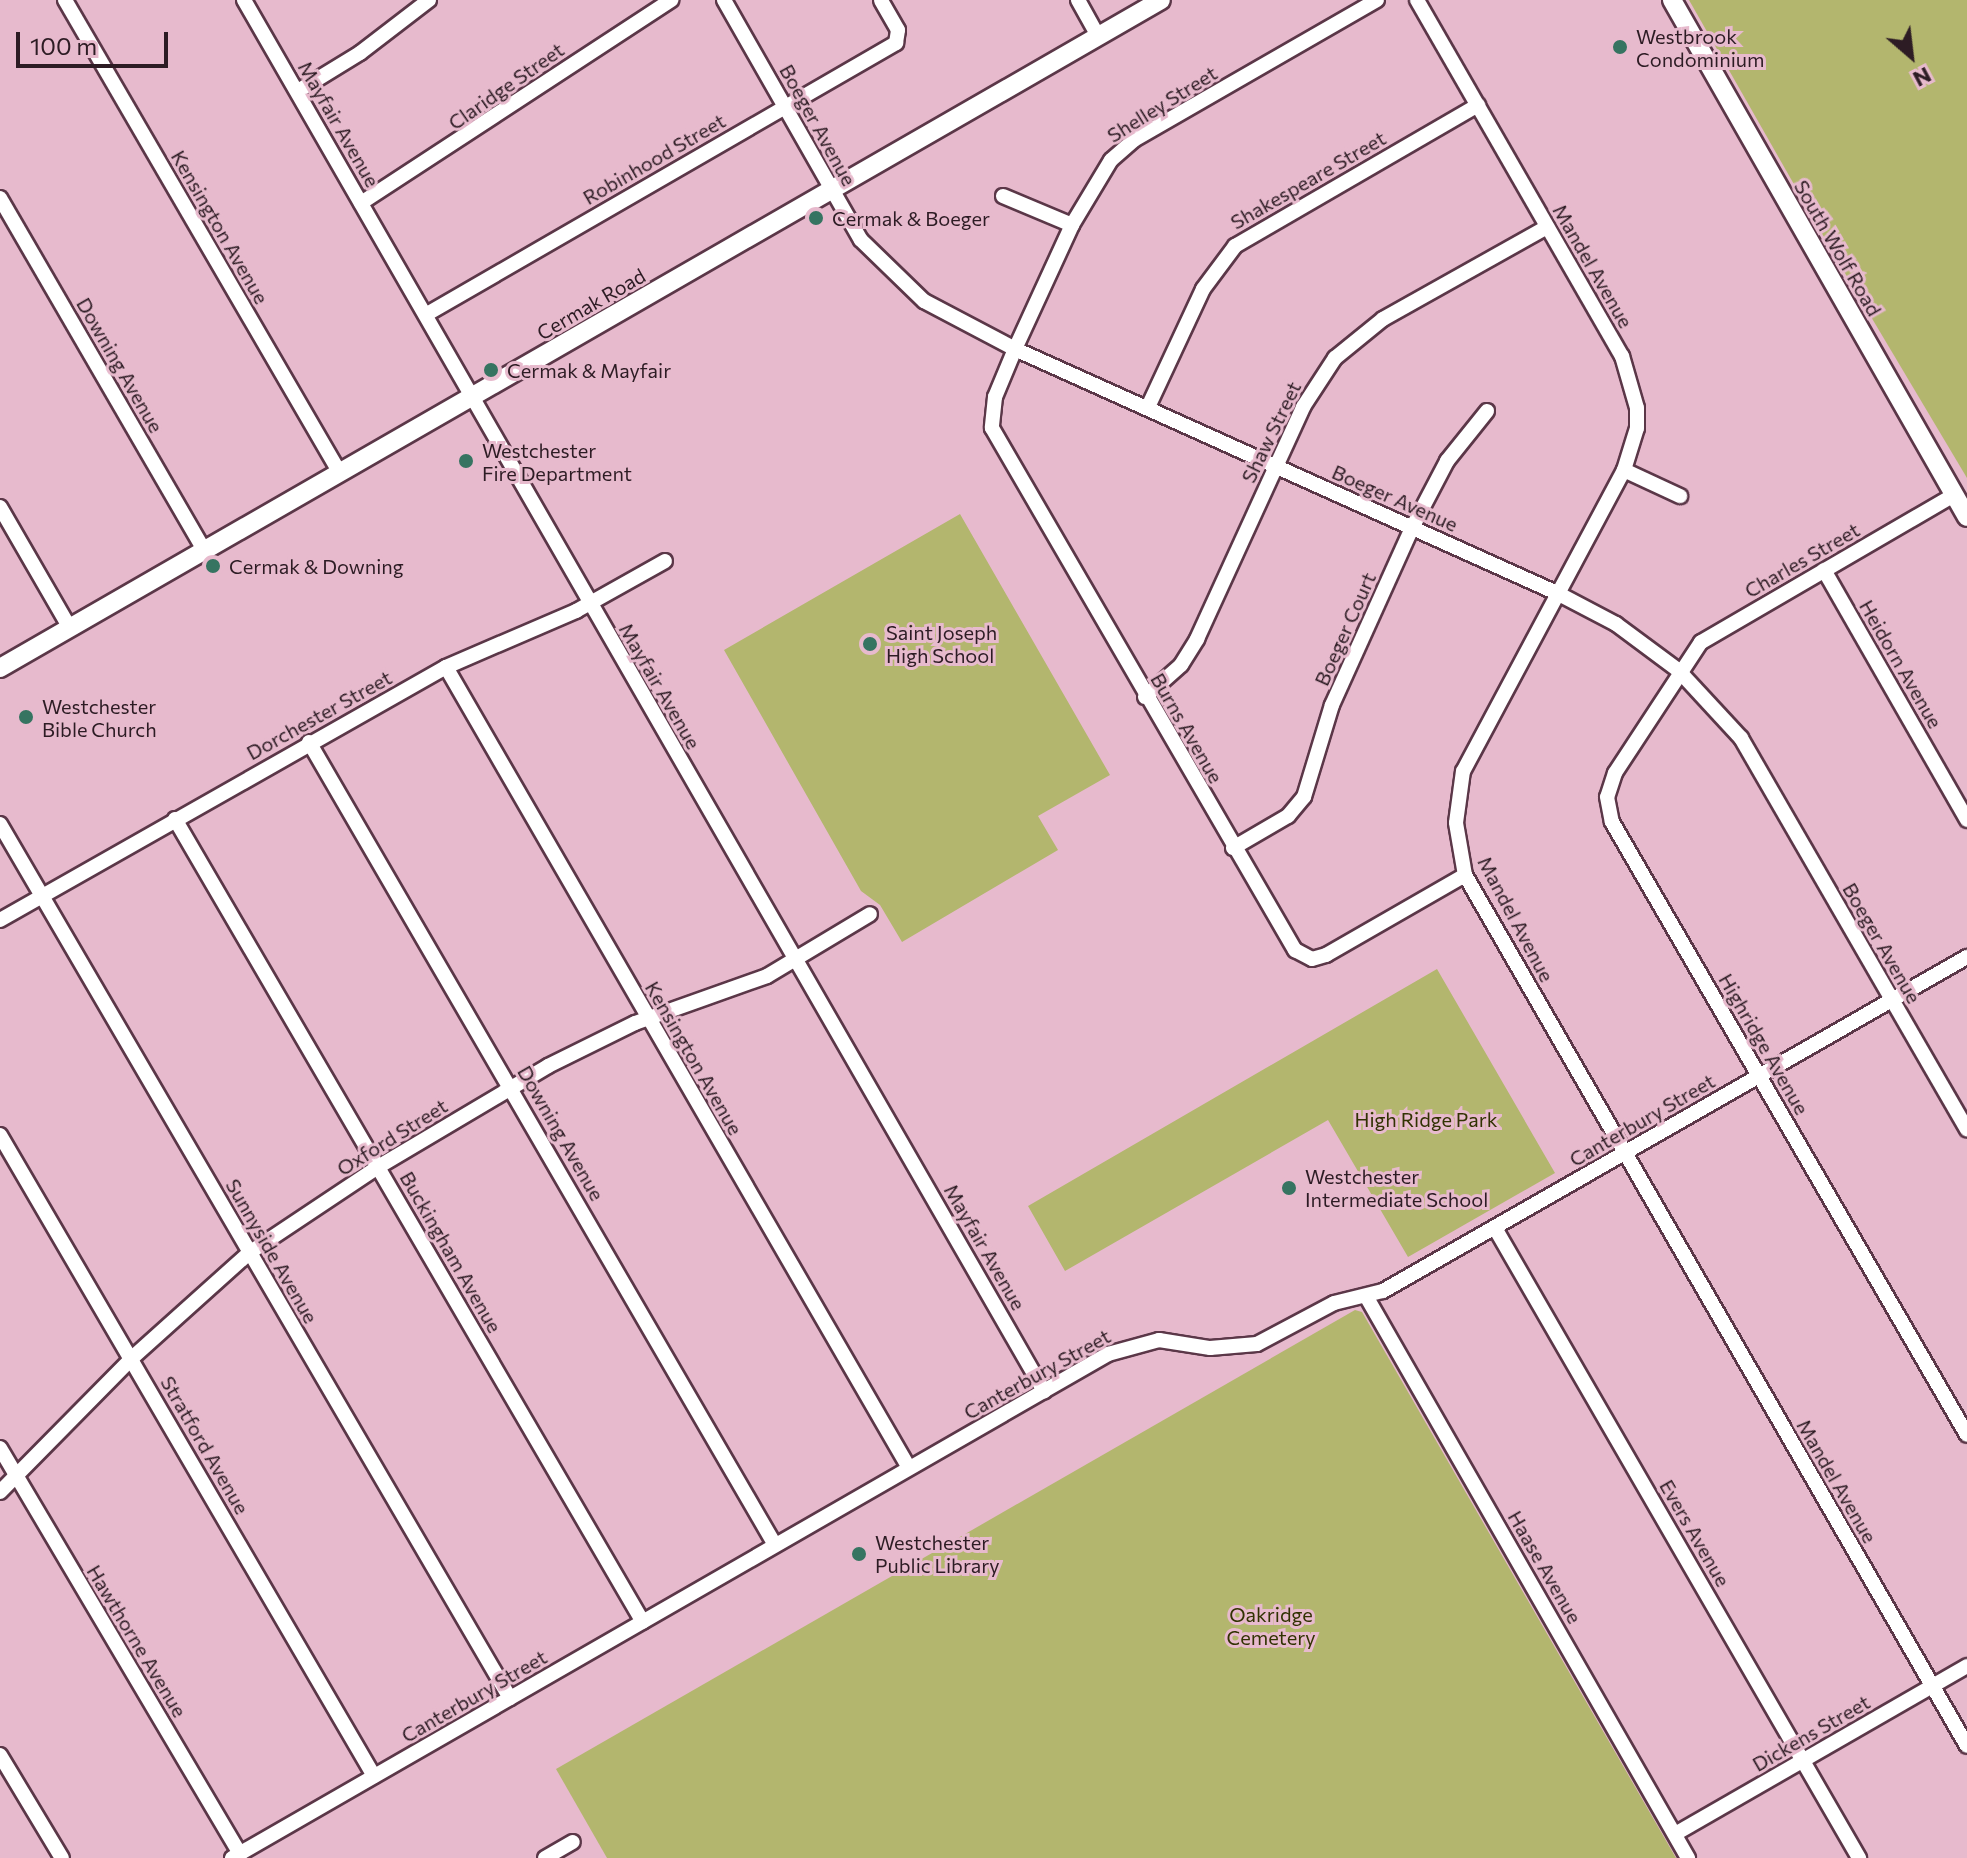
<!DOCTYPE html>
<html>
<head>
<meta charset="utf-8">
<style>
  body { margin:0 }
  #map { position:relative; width:1967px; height:1858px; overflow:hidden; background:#e7bacd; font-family:Commissioner,sans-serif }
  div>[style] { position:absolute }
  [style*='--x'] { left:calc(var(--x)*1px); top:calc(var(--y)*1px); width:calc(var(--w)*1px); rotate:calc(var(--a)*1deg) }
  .green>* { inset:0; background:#b3b66e }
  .roads { filter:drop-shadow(2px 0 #5b3748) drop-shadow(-2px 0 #5b3748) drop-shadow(0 2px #5b3748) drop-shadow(0 -2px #5b3748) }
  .minor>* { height:14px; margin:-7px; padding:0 7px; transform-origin:7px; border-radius:7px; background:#fff }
  .major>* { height:18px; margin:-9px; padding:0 9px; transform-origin:9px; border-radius:9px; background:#fff }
  .dots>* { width:22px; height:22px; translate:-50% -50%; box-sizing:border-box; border:4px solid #e7bacd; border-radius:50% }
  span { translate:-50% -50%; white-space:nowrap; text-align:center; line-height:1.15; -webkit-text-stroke:6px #e7bacd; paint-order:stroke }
  .poi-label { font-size:20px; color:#2d1c24 }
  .left { translate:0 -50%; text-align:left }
  .street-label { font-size:20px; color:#2d1c24 }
  .park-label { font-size:20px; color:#313202 }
  .north { position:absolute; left:1871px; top:16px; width:80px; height:80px; -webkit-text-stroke:6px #e7bacd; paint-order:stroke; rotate:152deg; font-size:22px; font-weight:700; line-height:32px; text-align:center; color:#2d1c24 }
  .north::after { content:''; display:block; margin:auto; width:28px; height:36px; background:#2d1c24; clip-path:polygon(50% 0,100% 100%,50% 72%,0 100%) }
  .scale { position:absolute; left:16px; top:32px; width:152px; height:36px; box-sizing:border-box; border:4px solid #2d1c24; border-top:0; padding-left:10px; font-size:24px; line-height:28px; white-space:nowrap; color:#2d1c24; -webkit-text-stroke:6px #e7bacd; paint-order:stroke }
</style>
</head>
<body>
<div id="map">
  <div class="green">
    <i style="clip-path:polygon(1689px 0,1967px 0,1967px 478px,1836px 258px)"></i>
    <i style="clip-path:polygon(960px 514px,1110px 775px,1038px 816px,1058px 850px,902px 942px,880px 905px,861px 891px,724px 650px)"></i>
    <i style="clip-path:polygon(1437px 969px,1555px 1173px,1408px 1257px,1328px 1120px,1065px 1271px,1028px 1206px)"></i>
    <i style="clip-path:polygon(1355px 1310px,1362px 1312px,1676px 1858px,607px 1858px,556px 1769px)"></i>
  </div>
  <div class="roads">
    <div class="minor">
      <i style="--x:65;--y:0;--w:547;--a:59.83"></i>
      <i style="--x:244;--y:0;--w:1605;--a:60.1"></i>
      <i style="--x:724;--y:0;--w:276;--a:60.3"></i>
      <i style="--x:861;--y:240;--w:88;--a:44.1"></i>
      <i style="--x:924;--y:301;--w:103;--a:27.8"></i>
      <i style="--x:1015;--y:349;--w:594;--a:24.24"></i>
      <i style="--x:1557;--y:593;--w:67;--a:27.7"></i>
      <i style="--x:1616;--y:624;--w:77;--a:36.6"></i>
      <i style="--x:1678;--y:670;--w:93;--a:47.2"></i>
      <i style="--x:1741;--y:738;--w:452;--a:60"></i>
      <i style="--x:1078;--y:0;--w:41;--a:60.9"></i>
      <i style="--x:1377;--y:0;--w:280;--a:150.1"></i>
      <i style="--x:1134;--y:140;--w:30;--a:139"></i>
      <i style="--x:1111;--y:160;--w:76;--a:121"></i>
      <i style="--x:1072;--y:225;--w:136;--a:114.7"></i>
      <i style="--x:1015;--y:349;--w:52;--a:112.6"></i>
      <i style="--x:995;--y:397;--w:31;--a:96"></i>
      <i style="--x:992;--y:428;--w:604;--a:59.87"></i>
      <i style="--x:1295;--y:950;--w:19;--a:28"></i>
      <i style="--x:1312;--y:959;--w:15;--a:-16"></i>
      <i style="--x:1326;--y:955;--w:160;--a:-29.9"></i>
      <i style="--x:1417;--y:0;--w:411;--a:60.1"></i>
      <i style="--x:1622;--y:356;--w:54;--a:73.9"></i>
      <i style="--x:1637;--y:408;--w:20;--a:90"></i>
      <i style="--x:1637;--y:428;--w:44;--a:107.2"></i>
      <i style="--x:1624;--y:470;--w:341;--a:118.1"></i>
      <i style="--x:1463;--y:771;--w:52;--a:97.7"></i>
      <i style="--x:1456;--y:823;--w:53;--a:80.2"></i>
      <i style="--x:1465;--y:875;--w:1005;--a:60.04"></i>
      <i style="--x:298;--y:91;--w:73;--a:-31.5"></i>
      <i style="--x:360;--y:53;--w:87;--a:-37.5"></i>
      <i style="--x:1003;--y:196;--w:75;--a:22.8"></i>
      <i style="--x:0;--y:198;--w:408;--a:59.9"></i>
      <i style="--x:361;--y:203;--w:371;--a:-33.2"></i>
      <i style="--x:427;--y:314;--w:542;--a:-30.02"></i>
      <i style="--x:896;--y:43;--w:13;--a:-81"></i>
      <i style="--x:898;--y:30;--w:34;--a:-120"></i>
      <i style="--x:1148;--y:407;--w:130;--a:-65"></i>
      <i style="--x:1203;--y:289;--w:54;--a:-53.3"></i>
      <i style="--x:1235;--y:246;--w:281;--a:-30.1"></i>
      <i style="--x:1624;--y:470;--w:62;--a:24.9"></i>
      <i style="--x:1954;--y:495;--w:293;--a:149.8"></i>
      <i style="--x:1701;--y:642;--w:157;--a:123.3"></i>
      <i style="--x:1615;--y:773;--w:25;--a:108"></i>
      <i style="--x:1607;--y:797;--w:25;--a:79"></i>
      <i style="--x:1612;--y:822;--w:708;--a:59.92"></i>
      <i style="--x:0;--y:507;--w:140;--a:60"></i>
      <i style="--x:1824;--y:570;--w:288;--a:60.2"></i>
      <i style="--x:446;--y:667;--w:925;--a:59.97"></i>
      <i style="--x:1145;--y:697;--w:48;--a:-41.6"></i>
      <i style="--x:1181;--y:665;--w:31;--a:-58"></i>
      <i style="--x:1197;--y:639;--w:255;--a:-65.4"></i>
      <i style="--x:1303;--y:407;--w:59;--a:-56.9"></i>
      <i style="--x:1335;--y:358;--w:62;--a:-39.1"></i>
      <i style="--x:1383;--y:319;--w:188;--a:-29.3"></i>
      <i style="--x:309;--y:742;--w:928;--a:59.87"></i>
      <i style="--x:175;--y:819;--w:929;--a:59.77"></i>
      <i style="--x:0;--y:824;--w:1012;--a:59.74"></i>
      <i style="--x:1233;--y:848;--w:64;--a:-30.2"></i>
      <i style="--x:1288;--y:816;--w:25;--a:-50"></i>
      <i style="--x:1304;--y:797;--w:96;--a:-73.1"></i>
      <i style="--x:1332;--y:705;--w:194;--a:-65.7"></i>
      <i style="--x:1412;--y:528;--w:76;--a:-62.4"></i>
      <i style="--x:1447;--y:461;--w:64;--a:-51.3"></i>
      <i style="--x:0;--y:920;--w:513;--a:-29.56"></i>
      <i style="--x:446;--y:667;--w:142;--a:-23.3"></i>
      <i style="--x:576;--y:611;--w:102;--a:-29.3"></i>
      <i style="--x:0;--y:1135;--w:742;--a:59.74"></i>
      <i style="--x:1495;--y:1228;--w:728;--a:59.98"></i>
      <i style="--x:1366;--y:1296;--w:648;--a:60.19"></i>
      <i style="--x:0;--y:1448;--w:472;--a:59.4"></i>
      <i style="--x:0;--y:1492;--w:188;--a:-45.4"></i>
      <i style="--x:132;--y:1358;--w:157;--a:-41.9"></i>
      <i style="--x:249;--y:1253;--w:155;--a:-33.7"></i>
      <i style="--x:378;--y:1167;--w:198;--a:-30.7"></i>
      <i style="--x:548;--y:1066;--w:97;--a:-26.3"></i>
      <i style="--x:635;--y:1023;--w:140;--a:-19.6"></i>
      <i style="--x:767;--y:976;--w:120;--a:-31"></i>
      <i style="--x:0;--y:1755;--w:120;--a:59"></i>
      <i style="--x:1675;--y:1834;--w:337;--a:-29.9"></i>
      <i style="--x:232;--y:1858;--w:1011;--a:-29.91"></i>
      <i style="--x:1108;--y:1354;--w:53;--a:-15.4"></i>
      <i style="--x:1159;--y:1340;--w:52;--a:8.9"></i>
      <i style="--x:1210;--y:1348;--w:47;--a:-4.9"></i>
      <i style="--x:1257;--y:1344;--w:87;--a:-28"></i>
      <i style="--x:1334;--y:1303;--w:50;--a:-13.8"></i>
      <i style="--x:1383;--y:1291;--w:673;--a:-29.77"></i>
      <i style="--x:545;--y:1858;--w:32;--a:-30"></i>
    </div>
    <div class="major">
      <i style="--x:1672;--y:0;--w:595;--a:60.29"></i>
      <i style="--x:0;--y:668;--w:1339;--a:-29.91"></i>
    </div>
  </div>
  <div class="dots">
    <i style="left:1620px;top:47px;background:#367461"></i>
    <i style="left:816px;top:218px;background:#367461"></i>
    <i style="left:491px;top:370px;background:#367461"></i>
    <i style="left:466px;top:461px;background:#367461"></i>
    <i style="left:213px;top:566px;background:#367461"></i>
    <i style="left:870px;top:644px;background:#367461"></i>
    <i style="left:26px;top:717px;background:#367461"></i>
    <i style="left:1289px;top:1188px;background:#367461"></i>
    <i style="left:859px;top:1554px;background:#367461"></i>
  </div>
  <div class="poi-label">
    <span class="left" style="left:1636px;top:48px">Westbrook<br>Condominium</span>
    <span class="left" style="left:832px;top:218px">Cermak &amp; Boeger</span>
    <span class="left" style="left:507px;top:370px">Cermak &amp; Mayfair</span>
    <span class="left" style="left:482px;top:462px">Westchester<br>Fire Department</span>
    <span class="left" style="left:229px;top:566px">Cermak &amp; Downing</span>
    <span class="left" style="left:886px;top:644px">Saint Joseph<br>High School</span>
    <span class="left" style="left:42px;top:718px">Westchester<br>Bible Church</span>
    <span class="left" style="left:1305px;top:1188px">Westchester<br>Intermediate School</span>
    <span class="left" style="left:875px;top:1554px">Westchester<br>Public Library</span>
  </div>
  <div class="street-label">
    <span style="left:506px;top:86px;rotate:-35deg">Claridge Street</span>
    <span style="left:1162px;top:104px;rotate:-32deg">Shelley Street</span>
    <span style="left:339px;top:124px;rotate:60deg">Mayfair Avenue</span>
    <span style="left:818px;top:125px;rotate:61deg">Boeger Avenue</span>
    <span style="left:654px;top:159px;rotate:-30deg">Robinhood Street</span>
    <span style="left:1308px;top:180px;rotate:-30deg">Shakespeare Street</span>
    <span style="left:220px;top:227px;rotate:60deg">Kensington Avenue</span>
    <span style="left:1838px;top:248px;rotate:60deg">South Wolf Road</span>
    <span style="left:1593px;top:266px;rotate:60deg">Mandel Avenue</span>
    <span style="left:591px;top:304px;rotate:-30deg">Cermak Road</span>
    <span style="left:120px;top:365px;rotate:60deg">Downing Avenue</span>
    <span style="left:1271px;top:432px;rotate:-64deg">Shaw Street</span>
    <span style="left:1395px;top:498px;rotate:24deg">Boeger Avenue</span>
    <span style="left:1802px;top:560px;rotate:-30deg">Charles Street</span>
    <span style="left:1345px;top:629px;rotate:-66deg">Boeger Court</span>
    <span style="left:1901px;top:664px;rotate:60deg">Heidorn Avenue</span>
    <span style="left:660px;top:686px;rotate:60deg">Mayfair Avenue</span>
    <span style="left:319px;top:715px;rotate:-29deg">Dorchester Street</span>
    <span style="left:1187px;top:728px;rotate:60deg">Burns Avenue</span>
    <span style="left:1516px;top:919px;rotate:62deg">Mandel Avenue</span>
    <span style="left:1882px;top:943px;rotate:60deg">Boeger Avenue</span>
    <span style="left:1764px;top:1044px;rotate:60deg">Highridge Avenue</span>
    <span style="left:694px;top:1058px;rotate:60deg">Kensington Avenue</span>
    <span style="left:1642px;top:1120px;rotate:-30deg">Canterbury Street</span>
    <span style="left:561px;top:1133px;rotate:60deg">Downing Avenue</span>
    <span style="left:392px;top:1137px;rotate:-32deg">Oxford Street</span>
    <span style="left:985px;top:1247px;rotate:60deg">Mayfair Avenue</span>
    <span style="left:272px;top:1251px;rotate:60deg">Sunnyside Avenue</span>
    <span style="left:451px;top:1252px;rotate:60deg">Buckingham Avenue</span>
    <span style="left:1037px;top:1374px;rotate:-29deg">Canterbury Street</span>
    <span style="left:205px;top:1445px;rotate:60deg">Stratford Avenue</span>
    <span style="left:1837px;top:1481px;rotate:60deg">Mandel Avenue</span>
    <span style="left:1695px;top:1533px;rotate:60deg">Evers Avenue</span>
    <span style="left:1545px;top:1567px;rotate:60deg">Haase Avenue</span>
    <span style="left:137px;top:1641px;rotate:59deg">Hawthorne Avenue</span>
    <span style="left:474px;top:1696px;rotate:-30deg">Canterbury Street</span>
    <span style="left:1811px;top:1733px;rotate:-30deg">Dickens Street</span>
  </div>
  <div class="park-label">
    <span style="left:1426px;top:1119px">High Ridge Park</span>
    <span style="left:1271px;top:1626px">Oakridge<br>Cemetery</span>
  </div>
  <div class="north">N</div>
  <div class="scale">100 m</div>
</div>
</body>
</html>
